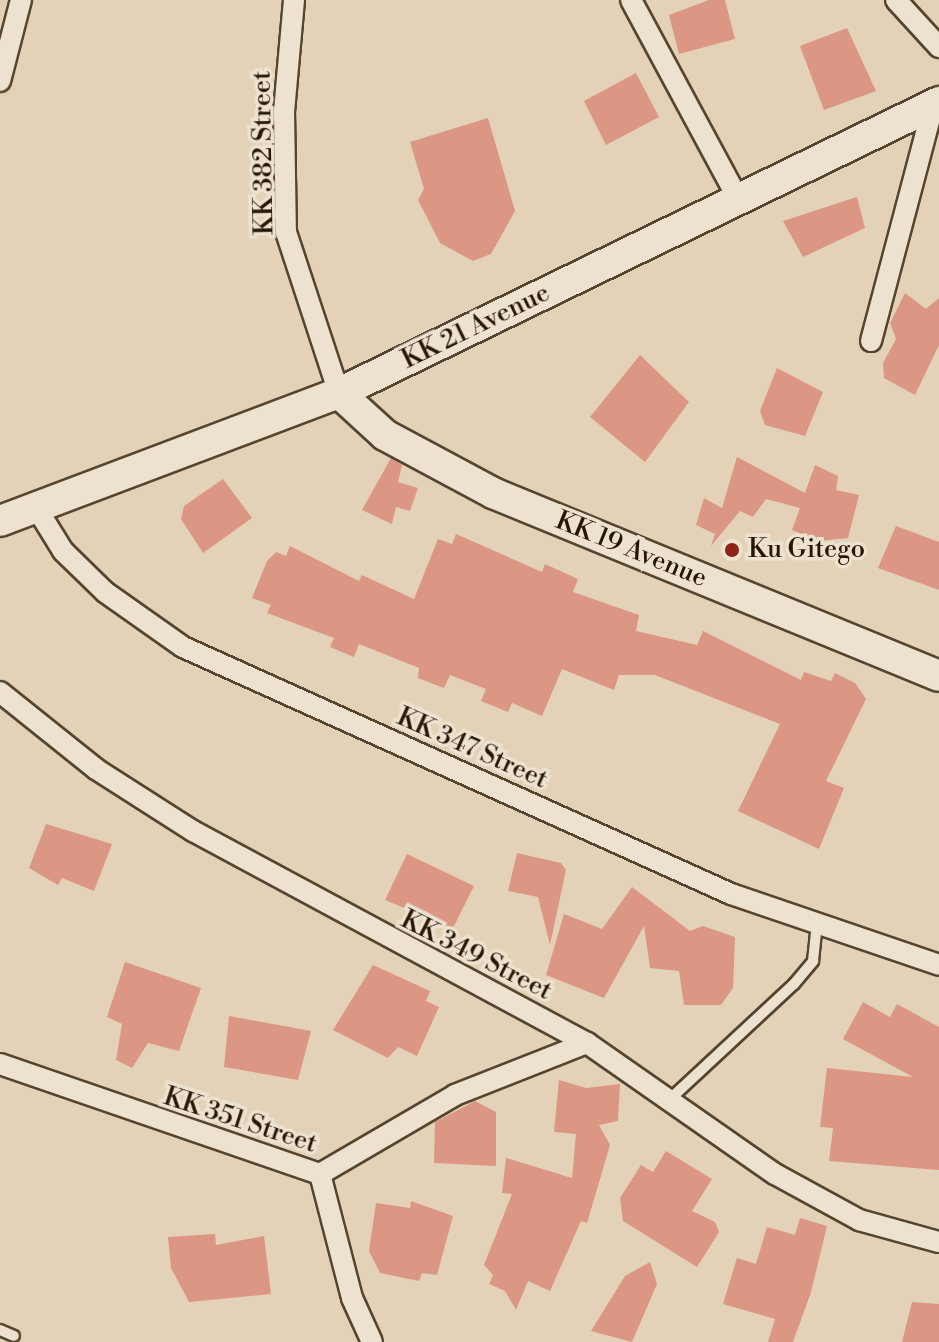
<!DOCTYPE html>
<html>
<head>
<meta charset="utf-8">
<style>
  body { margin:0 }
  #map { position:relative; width:939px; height:1342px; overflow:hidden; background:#e3d2b7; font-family:"Libre Bodoni",serif }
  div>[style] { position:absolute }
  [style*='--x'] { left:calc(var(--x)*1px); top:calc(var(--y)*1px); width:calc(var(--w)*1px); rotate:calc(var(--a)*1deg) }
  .building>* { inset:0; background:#dc9684 }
  .roads { filter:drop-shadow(2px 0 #55452f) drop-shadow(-2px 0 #55452f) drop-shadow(0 2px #55452f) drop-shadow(0 -2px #55452f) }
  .lane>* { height:10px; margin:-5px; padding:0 5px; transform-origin:5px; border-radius:5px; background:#ede2d0 }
  .street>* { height:20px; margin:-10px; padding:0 10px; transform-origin:10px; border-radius:10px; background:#ede2d0 }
  .secondary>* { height:30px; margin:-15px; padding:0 15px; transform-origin:15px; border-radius:15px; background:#ede2d0 }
  .dots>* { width:22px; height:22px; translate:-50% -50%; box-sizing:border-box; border:4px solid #ede2d0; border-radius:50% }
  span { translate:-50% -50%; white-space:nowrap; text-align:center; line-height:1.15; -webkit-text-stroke:7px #ede2d0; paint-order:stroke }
  .street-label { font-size:26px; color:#261602 }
  .poi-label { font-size:26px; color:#261602 }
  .left { translate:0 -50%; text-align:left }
</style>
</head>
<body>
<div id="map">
  <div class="building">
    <i style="clip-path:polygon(709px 0,725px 0,735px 39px,679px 54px,669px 15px)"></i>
    <i style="clip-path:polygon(847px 28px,876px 91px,824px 110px,800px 46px)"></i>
    <i style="clip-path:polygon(636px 73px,659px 117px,606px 145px,584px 101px)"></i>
    <i style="clip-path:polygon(488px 118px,515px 211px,491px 254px,473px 261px,440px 243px,418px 200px,424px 189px,410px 142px)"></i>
    <i style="clip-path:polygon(857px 197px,865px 228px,803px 257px,783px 221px)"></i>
    <i style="clip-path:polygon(905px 293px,926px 309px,939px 298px,939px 345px,915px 395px,884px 378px,883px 363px,896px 339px,890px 323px)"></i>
    <i style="clip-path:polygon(640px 355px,689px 402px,645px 462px,590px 417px)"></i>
    <i style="clip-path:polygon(777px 368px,823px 392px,805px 436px,765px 425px,760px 411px)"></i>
    <i style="clip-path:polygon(737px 457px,805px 493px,815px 465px,838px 476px,836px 490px,859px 495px,848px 538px,818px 541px,792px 530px,800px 508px,766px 499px,753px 517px,740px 511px,711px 546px,715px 534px,696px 525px,704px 498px,722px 508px)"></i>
    <i style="clip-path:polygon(391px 458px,402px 465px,398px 482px,418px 488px,410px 511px,396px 507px,392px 524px,362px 510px)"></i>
    <i style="clip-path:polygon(223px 479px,252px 518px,203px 553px,181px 519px,184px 506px)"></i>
    <i style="clip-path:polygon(896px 526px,939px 542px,939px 590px,878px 568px)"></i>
    <i style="clip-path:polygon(456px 534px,542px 572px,545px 564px,578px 579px,573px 592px,639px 615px,636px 631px,697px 645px,703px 631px,801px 680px,804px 672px,831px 681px,835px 673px,855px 683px,866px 699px,826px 781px,844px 788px,819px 849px,738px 811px,780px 724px,655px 675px,619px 675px,614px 690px,562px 669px,542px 716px,512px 703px,508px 712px,481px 701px,486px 689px,450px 675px,444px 688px,418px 678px,419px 668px,359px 644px,354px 657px,330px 647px,334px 638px,267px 613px,271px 605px,252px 598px,267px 561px,276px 552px,286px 556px,290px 546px,359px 581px,362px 575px,414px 599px,438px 539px,452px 544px)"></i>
    <i style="clip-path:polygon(46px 824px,112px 844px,94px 891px,62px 878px,58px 885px,29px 868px)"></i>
    <i style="clip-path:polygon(517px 853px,561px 863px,566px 870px,550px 945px,538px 897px,508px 891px)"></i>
    <i style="clip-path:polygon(407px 854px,474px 886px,453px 928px,385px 900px)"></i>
    <i style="clip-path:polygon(632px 887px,690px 931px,703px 926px,735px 937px,733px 988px,721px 1005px,684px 1005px,679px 971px,650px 968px,644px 926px,604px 998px,546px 975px,564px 914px,602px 929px)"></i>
    <i style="clip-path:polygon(125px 962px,201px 988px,179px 1051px,148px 1043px,132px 1068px,116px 1060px,122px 1024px,107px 1017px)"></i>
    <i style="clip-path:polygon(373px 965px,430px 991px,426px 1001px,439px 1007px,417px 1056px,398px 1047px,388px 1058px,333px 1030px)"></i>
    <i style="clip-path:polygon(863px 1002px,890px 1017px,897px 1004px,939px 1027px,939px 1170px,829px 1161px,833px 1128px,820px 1127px,827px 1068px,913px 1077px,843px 1039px)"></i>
    <i style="clip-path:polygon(229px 1016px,311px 1031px,298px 1080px,224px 1067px)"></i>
    <i style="clip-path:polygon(559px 1080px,586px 1088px,620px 1084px,618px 1121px,599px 1125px,610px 1145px,587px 1223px,581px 1221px,550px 1291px,528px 1281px,516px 1310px,505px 1291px,489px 1284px,493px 1275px,484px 1265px,512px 1194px,502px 1193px,506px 1158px,572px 1178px,576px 1134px,554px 1132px)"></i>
    <i style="clip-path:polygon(475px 1101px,496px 1112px,496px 1166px,434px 1163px,435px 1122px)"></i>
    <i style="clip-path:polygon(666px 1151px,712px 1179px,692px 1211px,715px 1222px,719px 1232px,697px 1267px,623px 1221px,620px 1198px,641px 1165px,653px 1172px)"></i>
    <i style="clip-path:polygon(411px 1201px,453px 1216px,437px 1275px,422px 1273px,419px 1281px,380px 1273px,369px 1251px,376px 1203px,410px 1208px)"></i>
    <i style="clip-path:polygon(800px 1218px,827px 1226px,811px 1292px,793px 1342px,768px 1342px,775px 1319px,723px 1304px,737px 1258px,756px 1264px,767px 1227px,795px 1235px)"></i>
    <i style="clip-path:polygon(215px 1234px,216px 1245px,264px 1236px,271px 1294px,189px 1302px,171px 1268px,168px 1237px)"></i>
    <i style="clip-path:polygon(650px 1262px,657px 1284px,632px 1342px,591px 1331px,625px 1276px)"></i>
    <i style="clip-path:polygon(912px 1302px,939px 1304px,939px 1342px,902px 1342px)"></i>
  </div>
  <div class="roads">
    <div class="lane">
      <i style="--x:669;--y:1100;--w:171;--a:-42.9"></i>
      <i style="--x:794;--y:984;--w:30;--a:-50"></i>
      <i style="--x:813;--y:961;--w:38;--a:-84"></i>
      <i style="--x:0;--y:1330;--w:15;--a:23"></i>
    </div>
    <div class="street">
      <i style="--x:294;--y:0;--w:111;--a:95.1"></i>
      <i style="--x:284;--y:111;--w:121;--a:89.1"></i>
      <i style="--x:286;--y:232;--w:169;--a:71.8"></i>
      <i style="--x:631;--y:0;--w:226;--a:61.7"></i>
      <i style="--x:896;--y:0;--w:64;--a:47.5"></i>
      <i style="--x:0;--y:81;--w:84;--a:-75.5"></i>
      <i style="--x:871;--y:341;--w:243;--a:-75.2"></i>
      <i style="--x:34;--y:504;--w:55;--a:58.3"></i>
      <i style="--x:63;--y:551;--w:59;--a:44.3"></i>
      <i style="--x:105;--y:592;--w:95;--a:35.2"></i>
      <i style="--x:183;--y:647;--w:601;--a:24.26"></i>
      <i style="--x:731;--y:894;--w:220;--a:18.8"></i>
      <i style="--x:0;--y:692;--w:123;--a:38.7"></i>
      <i style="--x:96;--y:769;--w:115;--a:32.6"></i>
      <i style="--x:193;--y:831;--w:447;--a:28.3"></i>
      <i style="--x:587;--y:1043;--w:229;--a:34.9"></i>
      <i style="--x:775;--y:1174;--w:96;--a:28.7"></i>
      <i style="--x:859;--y:1220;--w:83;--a:15.4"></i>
      <i style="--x:0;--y:1064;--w:338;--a:19"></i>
      <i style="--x:320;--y:1174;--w:156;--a:-30.3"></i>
      <i style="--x:455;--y:1095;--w:142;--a:-21.5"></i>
      <i style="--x:320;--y:1174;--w:128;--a:75.5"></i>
      <i style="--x:352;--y:1298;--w:48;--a:65.6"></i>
    </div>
    <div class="secondary">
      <i style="--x:339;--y:393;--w:62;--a:42.4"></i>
      <i style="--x:385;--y:435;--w:123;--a:28.2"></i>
      <i style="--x:493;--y:493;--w:482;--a:22.3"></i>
      <i style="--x:0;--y:521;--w:362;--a:-20.7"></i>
      <i style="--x:339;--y:393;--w:667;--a:-25.87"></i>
    </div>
  </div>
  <div class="dots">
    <i style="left:732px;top:550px;background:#8f2418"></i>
  </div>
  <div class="street-label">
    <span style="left:264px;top:153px;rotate:-91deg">KK 382 Street</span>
    <span style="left:476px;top:327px;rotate:-26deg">KK 21 Avenue</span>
    <span style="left:631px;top:550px;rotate:22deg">KK 19 Avenue</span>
    <span style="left:472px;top:749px;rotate:24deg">KK 347 Street</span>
    <span style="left:476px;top:956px;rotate:27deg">KK 349 Street</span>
    <span style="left:240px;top:1121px;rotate:18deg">KK 351 Street</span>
  </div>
  <div class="poi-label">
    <span class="left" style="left:748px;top:550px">Ku Gitego</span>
  </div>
</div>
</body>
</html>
